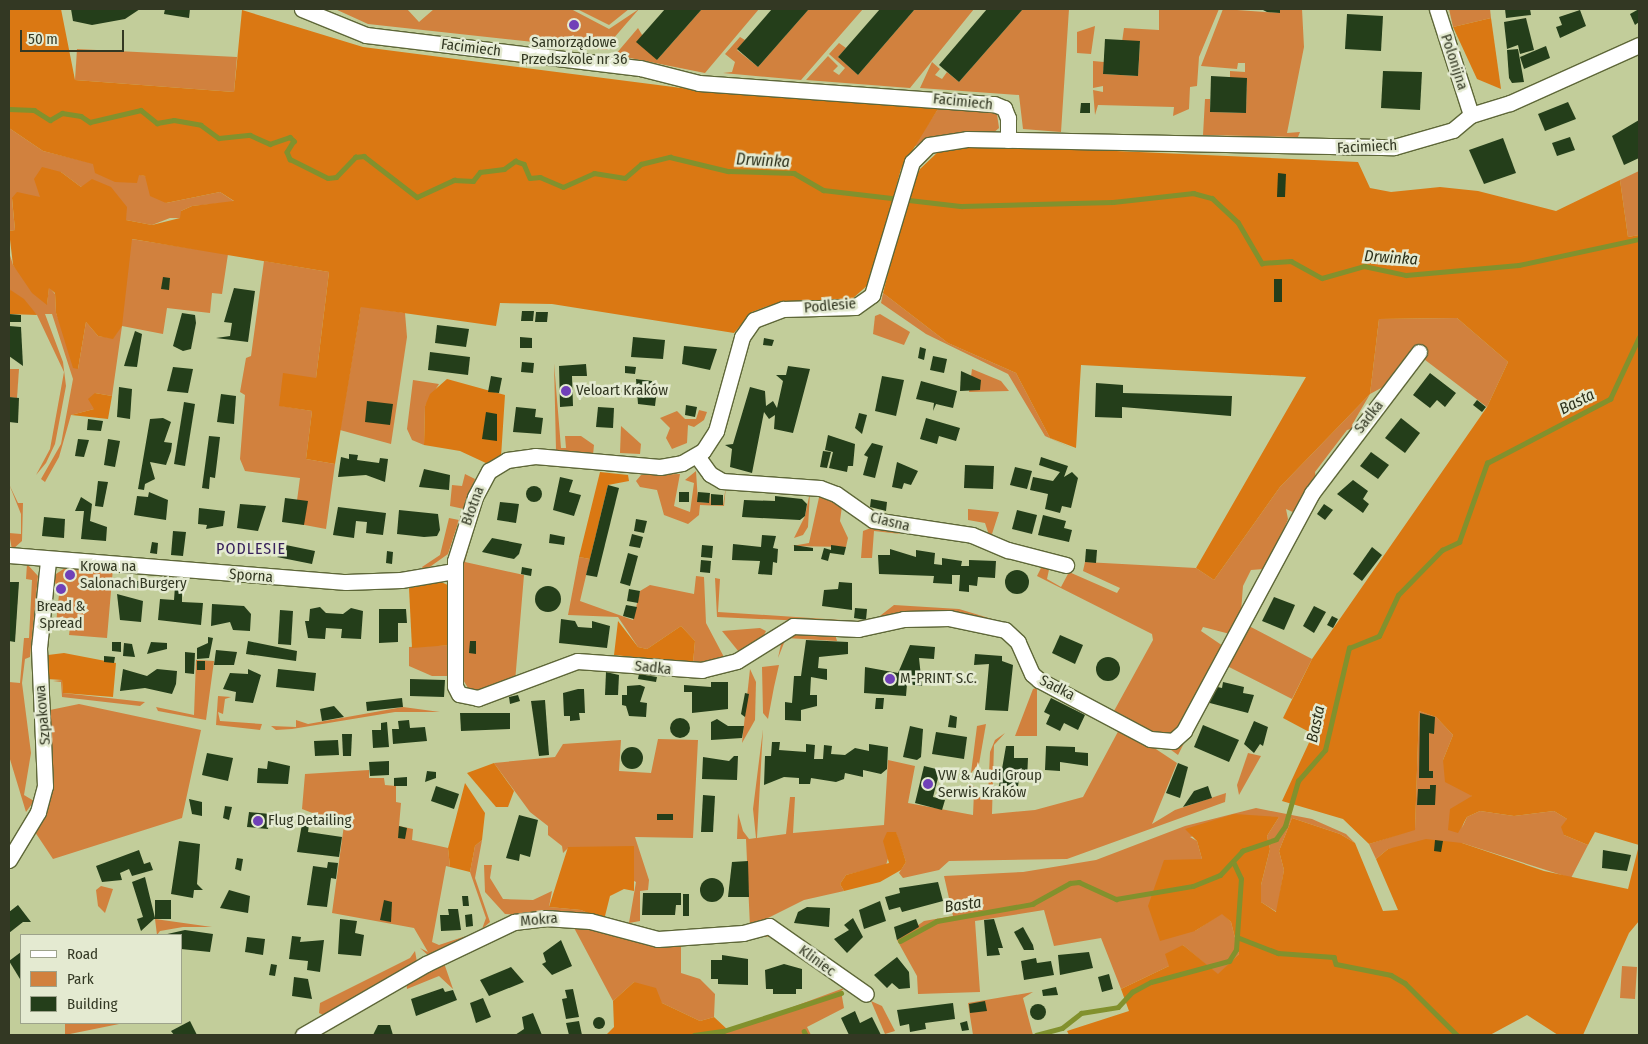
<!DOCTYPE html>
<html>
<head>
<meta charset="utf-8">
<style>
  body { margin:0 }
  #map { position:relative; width:1648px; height:1044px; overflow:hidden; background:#c2cd9a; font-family:"Fira Sans Condensed",sans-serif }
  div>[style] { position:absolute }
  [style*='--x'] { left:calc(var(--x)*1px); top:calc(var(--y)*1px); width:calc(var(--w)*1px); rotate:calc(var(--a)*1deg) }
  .green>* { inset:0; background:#d1813e }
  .forest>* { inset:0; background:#da7813 }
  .stream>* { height:4.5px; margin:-2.25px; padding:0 2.25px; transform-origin:2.25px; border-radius:2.25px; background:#82912d }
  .building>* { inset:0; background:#243e1a }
  .round { border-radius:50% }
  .roads { filter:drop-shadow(1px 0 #5e6738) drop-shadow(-1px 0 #5e6738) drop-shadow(0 1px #5e6738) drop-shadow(0 -1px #5e6738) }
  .minor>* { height:15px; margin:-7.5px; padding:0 7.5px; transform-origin:7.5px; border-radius:7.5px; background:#fff }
  .dots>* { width:14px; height:14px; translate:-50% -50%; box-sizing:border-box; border:2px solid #e4ead1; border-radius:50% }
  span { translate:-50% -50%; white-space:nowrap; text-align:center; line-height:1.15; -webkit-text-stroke:5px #e4ead1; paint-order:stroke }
  .poi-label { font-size:15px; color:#333823 }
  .left { translate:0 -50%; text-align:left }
  .street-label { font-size:15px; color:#333823 }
  .water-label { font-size:16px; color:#2b2f19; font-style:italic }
  .neighbourhood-label { font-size:16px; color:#38225c; letter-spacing:1px }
  .frame { position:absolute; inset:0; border:10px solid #333823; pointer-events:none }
  .legend { position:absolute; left:20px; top:934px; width:162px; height:90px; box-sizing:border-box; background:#e4ead1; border:1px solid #9da38b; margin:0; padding:6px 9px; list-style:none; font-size:15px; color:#333823 }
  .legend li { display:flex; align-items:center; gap:10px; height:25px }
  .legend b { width:25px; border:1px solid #9da38b }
  .scale { position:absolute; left:20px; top:30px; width:104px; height:22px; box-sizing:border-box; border:2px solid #333823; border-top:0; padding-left:6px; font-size:15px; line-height:18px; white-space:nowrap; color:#333823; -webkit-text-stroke:4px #e4ead1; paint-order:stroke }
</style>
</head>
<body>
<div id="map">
  <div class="green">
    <i style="clip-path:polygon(335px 9px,407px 9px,419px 22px,434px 9px,571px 9px,609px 29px,639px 9px,606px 47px,608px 50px,368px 24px)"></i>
    <i style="clip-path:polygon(577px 9px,629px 9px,609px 25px)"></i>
    <i style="clip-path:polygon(702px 9px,759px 9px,705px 73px,615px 55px,638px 28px,657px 60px)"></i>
    <i style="clip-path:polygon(809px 9px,863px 9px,801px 80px,723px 73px,732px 72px,735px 62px,725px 54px,740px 37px,745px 40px,737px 50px,758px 67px)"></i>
    <i style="clip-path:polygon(915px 9px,974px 9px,910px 88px,806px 80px,828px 56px,838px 66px,833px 71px,839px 75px,845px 68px,829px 54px,839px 43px,846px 48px,838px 57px,858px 75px)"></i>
    <i style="clip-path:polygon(1023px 9px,1069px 9px,1061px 132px,1023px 129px,1019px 95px,920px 88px,932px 62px,940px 69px,935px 75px,942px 79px,947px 72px,959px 82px)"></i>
    <i style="clip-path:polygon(1144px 9px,1219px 9px,1199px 57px,1197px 86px,1190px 87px,1189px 109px,1173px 116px,1174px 107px,1098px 105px,1095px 115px,1093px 90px,1103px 92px,1103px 86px,1093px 88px,1093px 61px,1104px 62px,1103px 74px,1138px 76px,1140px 42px,1122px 42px,1124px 28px,1159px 30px,1159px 10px)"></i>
    <i style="clip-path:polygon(1223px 9px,1280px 13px,1280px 9px,1302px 9px,1304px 47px,1287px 133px,1300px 132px,1298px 137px,1203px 135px,1205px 99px,1210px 99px,1210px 112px,1246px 113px,1247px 78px,1230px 78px,1230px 71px,1245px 72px,1245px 63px,1238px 63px,1237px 69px,1201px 66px)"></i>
    <i style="clip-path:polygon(1449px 9px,1490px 9px,1491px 18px,1453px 27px)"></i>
    <i style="clip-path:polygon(1095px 26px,1091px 54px,1077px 53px,1077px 32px)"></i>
    <i style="clip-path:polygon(77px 49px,237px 57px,234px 92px,75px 80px)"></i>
    <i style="clip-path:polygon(938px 109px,986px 111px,997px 114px,999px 128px,992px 134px,947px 134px,913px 147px)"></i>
    <i style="clip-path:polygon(9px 128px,43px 151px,145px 176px,166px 203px,220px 192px,235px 202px,192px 206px,181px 211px,181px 218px,170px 218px,152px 225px,126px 220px,89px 185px,81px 187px,61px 172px,41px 190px,40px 198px,12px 199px,15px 230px,9px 231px)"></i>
    <i style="clip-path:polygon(1639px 171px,1639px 235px,1628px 237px,1620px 180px)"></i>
    <i style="clip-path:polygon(131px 239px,228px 254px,222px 294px,212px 293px,210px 313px,167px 308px,163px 334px,122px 326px,112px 396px,95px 393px,94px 409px,71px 415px,59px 457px,45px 482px,41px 479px,61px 444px,73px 379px,52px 314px,45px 314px,63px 362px,66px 386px,55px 444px,46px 463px,36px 475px,50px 449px,64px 372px,37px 315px,9px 289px,9px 252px,13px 265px,47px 304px,49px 287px,55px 294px,56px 313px,78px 369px,86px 322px,98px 336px,113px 338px,121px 326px)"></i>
    <i style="clip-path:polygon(264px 261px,329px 272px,316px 378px,282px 406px,312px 411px,306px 459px,335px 464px,326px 529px,294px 523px,300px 478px,245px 471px,240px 459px,245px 395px,240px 392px,246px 358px,251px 356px)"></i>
    <i style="clip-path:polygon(883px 293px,948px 343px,1016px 373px,1050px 438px,1076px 450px,1045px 436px,1008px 374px,926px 334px,881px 303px)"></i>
    <i style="clip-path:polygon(361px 306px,405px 313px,407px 337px,391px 444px,340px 430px)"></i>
    <i style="clip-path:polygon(880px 314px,910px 332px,904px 345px,873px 334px,875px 316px)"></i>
    <i style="clip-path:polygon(1457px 318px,1508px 362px,1487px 407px,1412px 350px,1383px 387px,1370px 394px,1352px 425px,1355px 428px,1347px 430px,1315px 472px,1316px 480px,1295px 513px,1286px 509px,1288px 519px,1277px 547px,1264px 569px,1251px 570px,1243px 586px,1241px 612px,1230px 634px,1203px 627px,1201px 631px,1223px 646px,1173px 736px,1151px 735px,1114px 711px,1153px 640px,1152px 634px,1037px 576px,1041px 568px,1037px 562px,1050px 565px,1047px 579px,1061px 587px,1069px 572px,1117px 593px,1120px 588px,1083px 571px,1085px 562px,1196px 568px,1214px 580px,1280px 487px,1370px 394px,1379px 319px)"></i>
    <i style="clip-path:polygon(554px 363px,561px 448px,566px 448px,565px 436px,581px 436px,594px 445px,593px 455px,556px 450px)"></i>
    <i style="clip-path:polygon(9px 369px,19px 369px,17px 398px,9px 397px)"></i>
    <i style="clip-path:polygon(972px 369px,1001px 381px,1009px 391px,969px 392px)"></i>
    <i style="clip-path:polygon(413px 380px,439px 384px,425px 406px,424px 445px,412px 440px,407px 429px)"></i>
    <i style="clip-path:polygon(699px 410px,707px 412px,704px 420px,694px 427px,688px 425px,687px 443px,672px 449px,666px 438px,670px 428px,660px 418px,677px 411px,685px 419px,696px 419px)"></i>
    <i style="clip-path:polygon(621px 426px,641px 444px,640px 454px,620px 453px)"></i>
    <i style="clip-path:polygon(696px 471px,698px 502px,709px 503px,710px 493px,711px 505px,723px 505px,726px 486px,724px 506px,700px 505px,699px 515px,688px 524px,664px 515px,657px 490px,640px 487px,636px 481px,641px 475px,680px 474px,674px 506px,690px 512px,694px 483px,685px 480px)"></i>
    <i style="clip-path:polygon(465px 474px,475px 479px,464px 509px,450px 506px,452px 485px,462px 486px)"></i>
    <i style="clip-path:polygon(9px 484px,18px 503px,23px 503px,22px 541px,12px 550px,9px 533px,21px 534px,21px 514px)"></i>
    <i style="clip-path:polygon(810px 492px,808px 527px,803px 535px,794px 538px,805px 516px)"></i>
    <i style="clip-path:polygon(820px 493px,842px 506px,840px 521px,848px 538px,846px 547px,792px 546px,809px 543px)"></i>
    <i style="clip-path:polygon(968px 509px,999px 512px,992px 534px,997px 538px,989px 535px,985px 523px,968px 520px)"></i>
    <i style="clip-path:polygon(449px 518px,459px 520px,448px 554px,424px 571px,422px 567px,440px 555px)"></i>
    <i style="clip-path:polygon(876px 526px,901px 534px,874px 531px,872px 558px,861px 558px,863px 531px)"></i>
    <i style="clip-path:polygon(468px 550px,465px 562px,524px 575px,515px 682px,482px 692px,468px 688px,462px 678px,463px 552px)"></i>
    <i style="clip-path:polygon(579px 557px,590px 559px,580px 601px,633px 620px,640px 591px,650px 585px,694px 594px,696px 576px,704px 577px,706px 623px,725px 659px,691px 667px,614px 658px,693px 663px,695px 641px,681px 626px,647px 649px,638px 647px,618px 617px,568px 615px)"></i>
    <i style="clip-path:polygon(27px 564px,38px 576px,30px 657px,25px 659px,22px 683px,31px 753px,24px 795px,34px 801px,26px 812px,9px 756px,9px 682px,20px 683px,24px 638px,29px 638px,32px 580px,26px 579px)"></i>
    <i style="clip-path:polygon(68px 566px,113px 568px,107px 638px,69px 635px,70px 627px,56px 624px,59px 594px,53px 576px)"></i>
    <i style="clip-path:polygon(715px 578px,720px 579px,718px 612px,856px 621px,876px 619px,894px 605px,959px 609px,1002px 622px,871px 624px,717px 617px)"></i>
    <i style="clip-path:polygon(1249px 626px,1312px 659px,1292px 699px,1229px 667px,1213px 686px,1178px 755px,1167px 747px)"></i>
    <i style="clip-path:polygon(760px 628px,766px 631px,763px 637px,739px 652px,722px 631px)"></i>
    <i style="clip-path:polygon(781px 633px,835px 634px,837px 641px,786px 638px,778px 658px,781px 644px,774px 640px)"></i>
    <i style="clip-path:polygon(451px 645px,450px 676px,432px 676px,409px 666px,409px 647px)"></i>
    <i style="clip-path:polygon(196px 660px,214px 661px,206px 720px,158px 711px,156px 707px,194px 715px)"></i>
    <i style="clip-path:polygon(779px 665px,774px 687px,768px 719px,763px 713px,762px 667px)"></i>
    <i style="clip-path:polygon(750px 669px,756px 682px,755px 720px,742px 743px)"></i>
    <i style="clip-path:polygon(62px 680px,63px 693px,145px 702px,140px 706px,62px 697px,61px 682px,53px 681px)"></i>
    <i style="clip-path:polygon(1041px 686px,1037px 688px,1037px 736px,1015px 736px,1033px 689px)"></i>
    <i style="clip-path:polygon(218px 696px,231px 697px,225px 699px,223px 714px,218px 712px,220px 721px,262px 724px,260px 730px,216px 725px)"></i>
    <i style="clip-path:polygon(79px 704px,201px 730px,182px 818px,53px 859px,35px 832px,53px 786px,50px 710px)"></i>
    <i style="clip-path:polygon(403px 707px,440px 712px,395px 712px,292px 729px,276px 730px,271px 726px,296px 727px,296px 720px,308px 724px)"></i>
    <i style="clip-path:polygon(1419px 711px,1436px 717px,1453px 735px,1443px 760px,1472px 796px,1462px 828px,1467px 817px,1480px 811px,1514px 816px,1554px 811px,1567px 819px,1564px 835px,1588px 845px,1571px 878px,1462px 843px,1388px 849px,1376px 859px,1369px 844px,1415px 829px)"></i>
    <i style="clip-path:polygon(986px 724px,979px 764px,971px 773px,977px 726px)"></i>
    <i style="clip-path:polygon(1121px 726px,1177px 763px,1152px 824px,1175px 810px,1226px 793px,1225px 802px,1067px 859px,949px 861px,939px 870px,903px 878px,899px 873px,906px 862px,896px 833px,886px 865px,846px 875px,840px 884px,844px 891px,804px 900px,750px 927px,746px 839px,737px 839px,738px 813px,743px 831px,749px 839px,756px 838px,753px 809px,763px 729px,757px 838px,786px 834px,790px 797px,795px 797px,793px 833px,884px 825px,888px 760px,915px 766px,908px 803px,973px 815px,974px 792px,968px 784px,975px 787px,975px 797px,988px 796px,990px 752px,995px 740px,1005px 733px,994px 745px,992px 814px,1035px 810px,1083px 797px)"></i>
    <i style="clip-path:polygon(658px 739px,698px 740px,693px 838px,635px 837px,649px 880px,648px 890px,640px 891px,640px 921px,629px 923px,636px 882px,569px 847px,563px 853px,562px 846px,548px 835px,548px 826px,530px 812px,494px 763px,555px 757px,563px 744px,621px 740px,619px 771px,651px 773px)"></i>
    <i style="clip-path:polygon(1248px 753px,1261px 756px,1239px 795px,1237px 785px)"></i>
    <i style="clip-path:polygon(369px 770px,369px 778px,384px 778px,385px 785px,396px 786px,396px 802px,401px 803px,399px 826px,413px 829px,412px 840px,448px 848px,450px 867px,446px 866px,432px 942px,439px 945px,466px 936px,467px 940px,430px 957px,420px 948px,428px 952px,414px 928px,332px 913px,344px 825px,302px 809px,305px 774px)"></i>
    <i style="clip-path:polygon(1256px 808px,1312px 819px,1346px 834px,1355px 843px,1340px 834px,1292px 818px,1279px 851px,1284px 870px,1277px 912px,1261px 902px,1261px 885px,1270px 849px,1267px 836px,1279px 817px,1190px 837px,1197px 841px,1202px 859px,1195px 931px,1222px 913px,1231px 922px,1239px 954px,1218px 975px,1183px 945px,1169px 966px,1121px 989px,1101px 938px,1054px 946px,1044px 910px,975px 921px,980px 992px,918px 994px,917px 976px,897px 940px,924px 921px,953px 916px,944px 876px,1023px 872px,1096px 860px,1185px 826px)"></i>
    <i style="clip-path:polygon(482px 840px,475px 878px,490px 922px,482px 929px,486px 918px,470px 872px,475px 846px)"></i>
    <i style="clip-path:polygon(484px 865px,492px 865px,490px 878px,503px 899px,533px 900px,552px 891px,549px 907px,581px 910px,604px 920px,505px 914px,485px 892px)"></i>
    <i style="clip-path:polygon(101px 886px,113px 889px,105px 913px,98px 906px,96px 890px)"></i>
    <i style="clip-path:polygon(155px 919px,212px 927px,183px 927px,160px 931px,157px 935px)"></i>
    <i style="clip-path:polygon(572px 924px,681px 944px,681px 973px,700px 979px,715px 994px,714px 1017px,700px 1021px,662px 1003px,634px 982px,613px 1001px)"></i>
    <i style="clip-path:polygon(766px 934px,772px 934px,845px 988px,841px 991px,844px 1008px,807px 1027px,811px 1035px,717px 1035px,844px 988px,772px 936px,764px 937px)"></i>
    <i style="clip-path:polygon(415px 951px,417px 962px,323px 1015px,319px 1013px,320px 1003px,410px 958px)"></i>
    <i style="clip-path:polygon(444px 963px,453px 989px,439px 976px,407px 989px,406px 980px)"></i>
    <i style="clip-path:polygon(1622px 966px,1637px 967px,1635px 999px,1620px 998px)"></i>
    <i style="clip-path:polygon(1033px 992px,1023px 998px,1033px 1035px,973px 1035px,968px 1003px)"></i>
    <i style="clip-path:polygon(871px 1001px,882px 1006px,895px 1031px,885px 1034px)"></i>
    <i style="clip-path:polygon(65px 1023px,124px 1023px,65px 1035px)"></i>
  </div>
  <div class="forest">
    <i style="clip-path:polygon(9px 9px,61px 9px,75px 80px,234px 92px,242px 10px,363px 47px,697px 90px,938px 109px,901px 169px,870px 283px,851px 300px,768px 306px,752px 312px,734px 333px,552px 304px,500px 303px,496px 326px,361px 307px,335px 464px,306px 459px,312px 411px,279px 406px,283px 373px,316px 378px,329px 272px,132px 239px,122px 326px,113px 339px,98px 336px,86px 322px,78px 369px,73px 368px,56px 313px,55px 293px,49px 288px,47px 305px,32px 293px,13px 265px,9px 231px,15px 230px,12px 198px,17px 192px,40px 197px,34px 179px,42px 167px,61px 172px,81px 187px,92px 179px,111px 187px,127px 207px,126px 220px,152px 225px,180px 218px,181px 211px,192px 206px,234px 201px,220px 192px,166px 203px,150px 196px,145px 176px,139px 175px,137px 183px,115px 182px,95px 173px,93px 164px,43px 151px,9px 128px)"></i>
    <i style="clip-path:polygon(1491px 18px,1501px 89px,1477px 79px,1453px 27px)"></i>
    <i style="clip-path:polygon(960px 144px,1358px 162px,1370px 188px,1391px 192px,1440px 187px,1478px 191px,1556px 211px,1620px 180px,1628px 237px,1639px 235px,1639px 921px,1629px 933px,1583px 1035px,1558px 1035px,1527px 1015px,1490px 1035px,1069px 1035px,1067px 1031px,1129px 1011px,1121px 989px,1169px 966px,1165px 954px,1183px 945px,1218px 974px,1239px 954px,1231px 922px,1222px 914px,1195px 931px,1160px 941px,1148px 906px,1164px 860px,1202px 859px,1197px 841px,1185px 829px,1234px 814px,1279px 817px,1267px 836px,1270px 849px,1261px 885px,1261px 902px,1276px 912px,1284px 870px,1279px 851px,1292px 818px,1340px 834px,1355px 843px,1383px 911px,1398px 910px,1376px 859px,1388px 849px,1426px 839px,1462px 843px,1544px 871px,1628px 889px,1639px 845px,1595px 832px,1588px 845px,1564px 835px,1561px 827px,1567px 819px,1554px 811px,1514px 816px,1480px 811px,1467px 817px,1458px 833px,1448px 830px,1450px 809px,1472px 796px,1445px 782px,1443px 760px,1453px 735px,1436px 717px,1419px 711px,1415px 830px,1369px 844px,1343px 819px,1282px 801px,1313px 734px,1283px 718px,1312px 659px,1487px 407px,1508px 362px,1457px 318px,1379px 319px,1370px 394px,1280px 487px,1214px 580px,1196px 568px,1306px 377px,1081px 365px,1076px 448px,1050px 438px,1016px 373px,948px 343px,883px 293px,909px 191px,920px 169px,939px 151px)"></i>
    <i style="clip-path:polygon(9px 289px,24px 299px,37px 315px,9px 314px)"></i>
    <i style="clip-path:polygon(447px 379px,505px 395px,501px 457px,488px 464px,460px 451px,424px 445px,425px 406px,430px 394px)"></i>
    <i style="clip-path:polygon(95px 393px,112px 396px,108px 419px,71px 415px,94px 409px,88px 399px)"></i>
    <i style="clip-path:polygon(600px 472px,628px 475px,629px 481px,608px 485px,590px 559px,579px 557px)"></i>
    <i style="clip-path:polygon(441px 582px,450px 586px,451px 645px,412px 648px,409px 588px)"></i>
    <i style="clip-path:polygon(618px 621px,638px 647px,647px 649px,681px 626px,695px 641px,693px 663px,614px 655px)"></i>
    <i style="clip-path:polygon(64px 653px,116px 663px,113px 697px,63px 693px,62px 680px,47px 679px,48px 655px)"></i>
    <i style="clip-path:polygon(494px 763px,514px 791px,508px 807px,496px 807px,467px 773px)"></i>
    <i style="clip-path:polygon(465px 783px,485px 813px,482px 840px,475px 846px,470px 872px,450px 867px,448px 848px)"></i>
    <i style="clip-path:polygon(887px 832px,896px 832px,899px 840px,906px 862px,901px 870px,880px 882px,844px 891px,840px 884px,846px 875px,889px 863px,883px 841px)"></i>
    <i style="clip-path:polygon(634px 846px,634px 891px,624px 889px,610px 896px,604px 920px,581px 910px,549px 907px,568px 847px)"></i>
    <i style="clip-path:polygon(634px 982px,656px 988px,662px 1003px,700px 1021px,714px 1017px,729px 1031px,717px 1035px,606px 1035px,614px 1027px,613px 1001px)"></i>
  </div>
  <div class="stream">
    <i style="--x:9;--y:109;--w:25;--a:2"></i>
    <i style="--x:34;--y:110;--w:19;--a:32"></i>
    <i style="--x:50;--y:120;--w:14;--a:-30"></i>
    <i style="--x:62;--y:113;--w:19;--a:9"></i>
    <i style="--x:81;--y:116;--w:11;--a:34"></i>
    <i style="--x:90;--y:122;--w:52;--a:-13.2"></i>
    <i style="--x:141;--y:110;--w:21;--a:39"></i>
    <i style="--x:157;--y:123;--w:17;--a:-10"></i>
    <i style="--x:174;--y:120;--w:27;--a:10"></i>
    <i style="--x:201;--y:125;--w:22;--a:36"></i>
    <i style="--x:219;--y:138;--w:31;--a:-6"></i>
    <i style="--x:250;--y:135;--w:22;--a:24"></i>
    <i style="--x:270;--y:144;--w:21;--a:-19"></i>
    <i style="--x:290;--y:137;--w:6;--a:45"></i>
    <i style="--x:294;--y:141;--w:13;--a:122"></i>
    <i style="--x:287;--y:152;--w:8;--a:67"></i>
    <i style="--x:290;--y:159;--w:42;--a:26.6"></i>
    <i style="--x:328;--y:178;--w:8;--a:-7"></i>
    <i style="--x:336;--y:177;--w:28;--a:-46"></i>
    <i style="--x:355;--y:157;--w:9;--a:-6"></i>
    <i style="--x:364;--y:156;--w:67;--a:37.7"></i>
    <i style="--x:417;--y:197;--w:41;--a:-24.7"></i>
    <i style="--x:454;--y:180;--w:19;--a:3"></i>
    <i style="--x:473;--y:181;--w:11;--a:-52"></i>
    <i style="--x:480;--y:172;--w:24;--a:-7"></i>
    <i style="--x:504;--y:169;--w:14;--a:-36"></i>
    <i style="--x:515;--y:161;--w:9;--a:18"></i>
    <i style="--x:524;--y:164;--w:15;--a:67"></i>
    <i style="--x:530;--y:178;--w:10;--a:-6"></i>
    <i style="--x:540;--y:177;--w:25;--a:23"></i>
    <i style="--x:563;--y:187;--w:34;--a:-24"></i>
    <i style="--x:594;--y:173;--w:31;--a:9"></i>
    <i style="--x:625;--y:178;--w:21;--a:-41"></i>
    <i style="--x:641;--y:164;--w:30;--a:-14"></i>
    <i style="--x:670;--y:157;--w:60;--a:13.6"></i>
    <i style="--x:728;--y:171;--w:66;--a:1.7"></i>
    <i style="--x:794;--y:173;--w:34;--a:30"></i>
    <i style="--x:823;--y:190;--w:140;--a:6.6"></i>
    <i style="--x:962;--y:206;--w:151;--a:-1.5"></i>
    <i style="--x:1113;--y:202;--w:81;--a:-6.4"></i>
    <i style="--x:1193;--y:193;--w:20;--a:15"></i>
    <i style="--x:1212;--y:198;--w:35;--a:43"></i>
    <i style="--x:1238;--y:222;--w:48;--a:59.7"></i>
    <i style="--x:1262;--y:263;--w:29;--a:-4"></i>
    <i style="--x:1291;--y:261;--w:35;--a:29"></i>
    <i style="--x:1322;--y:278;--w:44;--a:-15.9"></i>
    <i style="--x:1364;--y:266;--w:43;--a:12.1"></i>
    <i style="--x:1406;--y:275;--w:113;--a:-5.1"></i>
    <i style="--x:1519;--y:265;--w:123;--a:-12.2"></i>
    <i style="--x:1237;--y:937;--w:44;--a:21.3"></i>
    <i style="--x:1278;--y:953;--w:56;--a:4.1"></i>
    <i style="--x:1334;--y:957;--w:7;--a:74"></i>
    <i style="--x:1336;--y:964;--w:56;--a:11.3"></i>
    <i style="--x:1391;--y:975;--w:16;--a:30"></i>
    <i style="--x:1405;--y:983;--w:74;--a:45"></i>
    <i style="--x:900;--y:941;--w:42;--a:-28.4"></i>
    <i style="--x:937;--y:921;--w:97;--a:-10.1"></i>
    <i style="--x:1032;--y:904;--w:43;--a:-28.9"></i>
    <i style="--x:1070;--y:883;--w:9;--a:-6"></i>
    <i style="--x:1079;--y:882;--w:41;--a:24.7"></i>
    <i style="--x:1116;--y:899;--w:78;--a:-9.6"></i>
    <i style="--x:1193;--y:886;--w:29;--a:-22"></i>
    <i style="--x:1220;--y:875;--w:33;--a:-47"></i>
    <i style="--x:1242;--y:851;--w:36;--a:-19"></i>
    <i style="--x:1276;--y:839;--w:16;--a:-55"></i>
    <i style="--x:1285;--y:826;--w:47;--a:-73.9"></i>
    <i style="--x:1298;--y:781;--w:41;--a:-48.9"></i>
    <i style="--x:1325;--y:750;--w:105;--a:-76.8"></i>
    <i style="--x:1349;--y:648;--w:32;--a:-22"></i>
    <i style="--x:1379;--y:636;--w:45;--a:-65.1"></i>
    <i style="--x:1398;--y:595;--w:63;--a:-45.6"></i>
    <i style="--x:1442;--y:550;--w:19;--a:-25"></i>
    <i style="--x:1459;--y:542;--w:84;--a:-70.5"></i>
    <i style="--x:1487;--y:463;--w:139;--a:-27.5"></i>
    <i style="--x:1610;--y:399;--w:68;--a:-64.9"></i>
    <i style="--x:804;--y:1031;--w:4;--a:63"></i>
    <i style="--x:694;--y:1035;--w:30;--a:-8"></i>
    <i style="--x:724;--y:1031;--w:123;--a:-18"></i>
    <i style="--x:1036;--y:1035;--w:27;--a:-15"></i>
    <i style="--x:1062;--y:1028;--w:24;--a:-38"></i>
    <i style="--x:1081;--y:1013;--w:37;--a:-9"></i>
    <i style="--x:1118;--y:1007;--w:21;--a:-47"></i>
    <i style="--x:1132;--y:992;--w:21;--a:-28"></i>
    <i style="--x:1151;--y:982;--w:81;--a:-15.1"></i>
    <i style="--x:1229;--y:961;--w:13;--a:-58"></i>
    <i style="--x:1236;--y:950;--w:71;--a:-86"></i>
    <i style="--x:1241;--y:879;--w:17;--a:-115"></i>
  </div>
  <div class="building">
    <i style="clip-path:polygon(71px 9px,140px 9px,125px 19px,92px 25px,73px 21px)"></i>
    <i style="clip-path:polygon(165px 9px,190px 9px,189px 18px,164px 14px)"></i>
    <i style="clip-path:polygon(665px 9px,702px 9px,657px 60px,636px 42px)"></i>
    <i style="clip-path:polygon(772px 9px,809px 9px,758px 67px,737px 49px)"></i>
    <i style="clip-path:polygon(880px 9px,915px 9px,858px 75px,838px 57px)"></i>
    <i style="clip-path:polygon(987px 9px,1023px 9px,959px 82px,939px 65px)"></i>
    <i style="clip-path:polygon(1261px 9px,1280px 9px,1280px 13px,1267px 12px)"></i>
    <i style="clip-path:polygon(1505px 9px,1530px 9px,1531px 15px,1506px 18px)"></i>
    <i style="clip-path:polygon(1639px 9px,1639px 22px,1635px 25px,1630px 14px)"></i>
    <i style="clip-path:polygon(1580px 10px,1586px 26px,1560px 38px,1556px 27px,1562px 25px,1559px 17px)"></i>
    <i style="clip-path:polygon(1347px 14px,1383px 16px,1381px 51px,1345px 49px)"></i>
    <i style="clip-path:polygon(1526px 18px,1534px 50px,1520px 54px,1518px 45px,1507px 49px,1504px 22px)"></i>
    <i style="clip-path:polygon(1105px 39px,1140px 41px,1138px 76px,1103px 74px)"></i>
    <i style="clip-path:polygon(1546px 46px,1550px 58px,1524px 69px,1520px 57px)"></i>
    <i style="clip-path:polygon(1507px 50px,1518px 49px,1524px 82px,1512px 83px,1509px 78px)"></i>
    <i style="clip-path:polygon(1383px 71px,1422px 72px,1420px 110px,1381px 108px)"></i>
    <i style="clip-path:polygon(1211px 76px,1247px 78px,1246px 113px,1210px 112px)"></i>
    <i style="clip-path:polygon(1568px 102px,1576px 119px,1545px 131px,1538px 114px)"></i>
    <i style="clip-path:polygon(1081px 103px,1090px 103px,1090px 113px,1080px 113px)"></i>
    <i style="clip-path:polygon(1639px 120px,1639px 158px,1624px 165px,1612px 136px)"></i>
    <i style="clip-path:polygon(1570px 137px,1575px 150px,1557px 156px,1552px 143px)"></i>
    <i style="clip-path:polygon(1503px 138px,1516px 173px,1484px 184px,1469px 150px)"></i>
    <i style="clip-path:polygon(1278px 173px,1286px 174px,1285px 197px,1277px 197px)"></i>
    <i style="clip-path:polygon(163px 277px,170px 278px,169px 290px,161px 289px)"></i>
    <i style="clip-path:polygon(1274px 279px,1282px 279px,1282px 302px,1274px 302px)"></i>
    <i style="clip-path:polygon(234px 288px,255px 291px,248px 342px,216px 338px,230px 336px,232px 323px,224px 322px)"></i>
    <i style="clip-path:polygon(522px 311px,534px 311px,533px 321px,521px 321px)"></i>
    <i style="clip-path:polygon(536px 312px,548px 312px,547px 322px,535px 322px)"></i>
    <i style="clip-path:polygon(182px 313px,195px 315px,196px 323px,191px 349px,183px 351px,173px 346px)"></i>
    <i style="clip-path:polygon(9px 314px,21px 315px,21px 322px,9px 322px)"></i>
    <i style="clip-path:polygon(437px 325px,469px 329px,466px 347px,435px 343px)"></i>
    <i style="clip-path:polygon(9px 326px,21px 327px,23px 366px,9px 356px)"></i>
    <i style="clip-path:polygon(135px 331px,142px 334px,137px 367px,124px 366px)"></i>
    <i style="clip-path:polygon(520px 337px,532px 338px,532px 348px,520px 348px)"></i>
    <i style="clip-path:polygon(633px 337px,665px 340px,663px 359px,631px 357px)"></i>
    <i style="clip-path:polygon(764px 338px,774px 340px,772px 346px,763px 345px)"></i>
    <i style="clip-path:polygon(684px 346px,717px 349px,710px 370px,682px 364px)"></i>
    <i style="clip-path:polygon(920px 347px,926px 349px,924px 360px,918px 358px)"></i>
    <i style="clip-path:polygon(430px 352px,470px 357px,468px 375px,428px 370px)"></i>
    <i style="clip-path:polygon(933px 356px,947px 359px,944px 373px,930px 370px)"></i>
    <i style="clip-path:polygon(522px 362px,534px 363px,533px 373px,521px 372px)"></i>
    <i style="clip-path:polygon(586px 364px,587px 376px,572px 376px,573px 406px,560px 407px,559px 366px)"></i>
    <i style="clip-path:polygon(625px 366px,636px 367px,635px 374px,625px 373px)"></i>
    <i style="clip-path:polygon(788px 366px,810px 369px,793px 433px,774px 429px,775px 415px,769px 419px,764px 412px,752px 473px,730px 467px,732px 449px,725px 445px,733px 444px,750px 387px,765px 391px,766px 406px,773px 401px,777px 408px,783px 381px,776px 375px,786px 375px)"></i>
    <i style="clip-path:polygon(173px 367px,193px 369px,188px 393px,167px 391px)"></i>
    <i style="clip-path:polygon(961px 371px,981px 380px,980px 390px,960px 391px)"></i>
    <i style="clip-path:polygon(1430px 373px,1456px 393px,1445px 407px,1437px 400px,1430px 408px,1413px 395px)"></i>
    <i style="clip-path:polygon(491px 376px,502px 378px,499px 393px,488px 392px)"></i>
    <i style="clip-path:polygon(882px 376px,904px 380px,896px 416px,875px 411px)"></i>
    <i style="clip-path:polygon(636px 379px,652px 381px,651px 388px,657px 389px,655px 406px,638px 404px)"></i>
    <i style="clip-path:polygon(921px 381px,957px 391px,953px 408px,936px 404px,933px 411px,934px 403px,916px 399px)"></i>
    <i style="clip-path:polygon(1096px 383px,1123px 385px,1123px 393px,1232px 396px,1231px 416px,1122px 407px,1122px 418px,1095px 417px)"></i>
    <i style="clip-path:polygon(119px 387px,132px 389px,130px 419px,117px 417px)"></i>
    <i style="clip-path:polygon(221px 394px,236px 396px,234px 424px,217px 422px)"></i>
    <i style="clip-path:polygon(9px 397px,19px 398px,18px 423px,9px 422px)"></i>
    <i style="clip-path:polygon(1477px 400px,1486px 407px,1482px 412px,1473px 405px)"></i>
    <i style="clip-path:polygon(367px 401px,393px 404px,390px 425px,365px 422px)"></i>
    <i style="clip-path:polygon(184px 402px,195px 404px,185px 466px,174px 464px)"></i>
    <i style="clip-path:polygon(686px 405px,697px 407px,695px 417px,685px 415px)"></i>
    <i style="clip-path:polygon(516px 407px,536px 409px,535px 417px,543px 418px,541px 434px,513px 432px)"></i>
    <i style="clip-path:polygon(598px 407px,614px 408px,613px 428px,596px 427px)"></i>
    <i style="clip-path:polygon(486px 412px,497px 414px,497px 441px,482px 439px)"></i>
    <i style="clip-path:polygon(859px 413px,867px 415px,862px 434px,855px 428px)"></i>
    <i style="clip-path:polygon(163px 418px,171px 422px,164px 442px,172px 443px,171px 451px,166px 465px,150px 462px,155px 479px,145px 484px,144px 490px,138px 489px,150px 419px)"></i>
    <i style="clip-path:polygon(926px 418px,960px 428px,956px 441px,939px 436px,937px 444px,920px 439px)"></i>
    <i style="clip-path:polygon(1401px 418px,1420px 433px,1405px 453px,1385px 438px)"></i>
    <i style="clip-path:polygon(88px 419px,103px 421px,101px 431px,87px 430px)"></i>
    <i style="clip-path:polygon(828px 435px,855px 444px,853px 466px,848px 466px,847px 472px,829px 468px,833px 452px,825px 450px)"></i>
    <i style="clip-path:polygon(209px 436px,220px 437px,215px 478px,210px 477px,209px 489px,202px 488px)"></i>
    <i style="clip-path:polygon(78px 439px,89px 440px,84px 457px,75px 456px)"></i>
    <i style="clip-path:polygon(108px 439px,120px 441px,115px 467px,104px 465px)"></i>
    <i style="clip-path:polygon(872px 443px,883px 446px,875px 478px,863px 475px,868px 457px,864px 455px)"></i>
    <i style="clip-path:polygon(823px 451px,831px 452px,827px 468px,820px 467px)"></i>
    <i style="clip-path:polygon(1371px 452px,1389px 465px,1378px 479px,1360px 466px)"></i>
    <i style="clip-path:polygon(349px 454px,358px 455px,357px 460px,379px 463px,380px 458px,388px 459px,385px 482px,366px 475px,338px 477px,341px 457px,349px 459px)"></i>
    <i style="clip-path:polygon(1041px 457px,1068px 466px,1064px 477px,1072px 472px,1078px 478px,1071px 508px,1062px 506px,1060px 513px,1045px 509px,1048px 494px,1030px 490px,1033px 477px,1053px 481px,1060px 472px,1039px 465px)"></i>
    <i style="clip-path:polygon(897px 462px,918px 471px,911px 485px,904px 483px,902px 489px,892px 487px)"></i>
    <i style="clip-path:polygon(965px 465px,994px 466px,993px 489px,964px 488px)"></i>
    <i style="clip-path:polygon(1015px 467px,1032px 471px,1027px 489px,1010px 485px)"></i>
    <i style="clip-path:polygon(424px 469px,450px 475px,449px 490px,419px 487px)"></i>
    <i style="clip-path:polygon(560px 477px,573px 480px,569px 492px,581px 495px,574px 516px,553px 510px)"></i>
    <i style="clip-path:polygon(1353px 480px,1368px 491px,1363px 499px,1369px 504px,1363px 513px,1337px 494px)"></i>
    <i style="clip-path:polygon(98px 481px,108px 482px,103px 507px,95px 506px)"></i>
    <i style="clip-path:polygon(608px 485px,619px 488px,597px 577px,586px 575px)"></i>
    <i class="round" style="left:526px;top:486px;width:16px;height:16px"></i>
    <i style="clip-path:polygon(149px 492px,168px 500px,166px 520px,134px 515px,137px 496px,148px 497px)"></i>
    <i style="clip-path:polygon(679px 492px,689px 492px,689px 502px,679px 502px)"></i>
    <i style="clip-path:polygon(698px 492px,710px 493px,709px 503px,697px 502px)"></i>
    <i style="clip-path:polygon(711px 494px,723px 495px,723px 505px,711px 505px)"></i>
    <i style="clip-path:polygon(775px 496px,802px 499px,807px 504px,805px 516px,800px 520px,742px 517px,744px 500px,775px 501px)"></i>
    <i style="clip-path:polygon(81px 497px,92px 504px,90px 521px,107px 527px,106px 541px,81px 539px,84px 511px,75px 511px)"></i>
    <i style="clip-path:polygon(285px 498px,308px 501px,304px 525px,282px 522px)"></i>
    <i style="clip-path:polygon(871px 499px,887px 502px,886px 511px,870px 507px)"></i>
    <i style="clip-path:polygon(500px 502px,519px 504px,516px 523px,497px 520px)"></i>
    <i style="clip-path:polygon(240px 504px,266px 506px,258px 531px,237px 528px)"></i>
    <i style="clip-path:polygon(1324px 504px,1333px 510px,1325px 520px,1317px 514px)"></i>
    <i style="clip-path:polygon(338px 507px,386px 513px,383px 535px,366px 533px,367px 522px,356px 521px,354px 538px,333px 535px)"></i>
    <i style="clip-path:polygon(199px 508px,225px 511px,223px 526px,206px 529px,207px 525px,198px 524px)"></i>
    <i style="clip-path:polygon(399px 510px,438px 514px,440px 530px,437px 536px,424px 537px,397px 534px)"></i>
    <i style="clip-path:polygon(1017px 510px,1037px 515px,1032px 534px,1012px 529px)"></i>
    <i style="clip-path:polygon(1043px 515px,1066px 521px,1064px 528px,1072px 530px,1069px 542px,1038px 535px)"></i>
    <i style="clip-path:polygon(44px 517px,65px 519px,64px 538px,42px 536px)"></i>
    <i style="clip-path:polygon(636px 519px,647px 521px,644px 533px,634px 531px)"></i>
    <i style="clip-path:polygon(173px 531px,186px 532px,183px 556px,171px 555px)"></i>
    <i style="clip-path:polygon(550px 534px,565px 537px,564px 545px,549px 543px)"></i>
    <i style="clip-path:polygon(632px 534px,643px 537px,640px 548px,629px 546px)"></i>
    <i style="clip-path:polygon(762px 535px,776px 536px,773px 548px,778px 549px,777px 563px,773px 562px,772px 575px,758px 574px,760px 561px,732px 560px,733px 544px,761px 547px)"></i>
    <i style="clip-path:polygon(492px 538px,522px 544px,519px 554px,514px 559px,482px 552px)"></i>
    <i style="clip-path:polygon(152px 542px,158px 543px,157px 554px,150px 553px)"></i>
    <i style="clip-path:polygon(281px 544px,315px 551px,312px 564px,277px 557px)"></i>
    <i style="clip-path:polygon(702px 545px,713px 546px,712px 558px,701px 557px)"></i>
    <i style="clip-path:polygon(794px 545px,813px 548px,813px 551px,794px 551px)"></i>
    <i style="clip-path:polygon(831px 545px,846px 547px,844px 555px,830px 553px,828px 561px,821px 559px,824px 548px,831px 550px)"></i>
    <i style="clip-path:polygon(1372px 547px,1382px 555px,1362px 581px,1353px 574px)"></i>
    <i style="clip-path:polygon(890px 549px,916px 557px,916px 550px,935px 553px,934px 564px,942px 565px,942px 558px,962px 561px,961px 566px,969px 566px,969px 560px,996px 561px,995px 578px,978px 577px,977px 586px,969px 585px,969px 592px,959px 591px,960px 575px,952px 575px,952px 584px,933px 583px,934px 576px,879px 574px,878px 555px,890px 555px)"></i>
    <i style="clip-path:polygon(1086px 549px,1097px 550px,1096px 563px,1085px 562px)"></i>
    <i style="clip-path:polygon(387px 551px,393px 552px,392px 564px,386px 563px)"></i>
    <i style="clip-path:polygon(628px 553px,638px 556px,630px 586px,620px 583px)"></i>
    <i style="clip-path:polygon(701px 560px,711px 561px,710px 573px,700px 572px)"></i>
    <i style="clip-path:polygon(522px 567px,532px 569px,531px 576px,521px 574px)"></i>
    <i class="round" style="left:1005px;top:570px;width:24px;height:24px"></i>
    <i style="clip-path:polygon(129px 581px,139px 581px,139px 588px,129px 587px)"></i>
    <i style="clip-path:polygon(9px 582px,19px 582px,15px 642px,9px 641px)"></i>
    <i style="clip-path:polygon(839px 582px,852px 583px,852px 610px,822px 606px,824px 590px,838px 589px)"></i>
    <i style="clip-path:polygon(175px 586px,182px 587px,182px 602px,203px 603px,201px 625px,158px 620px,160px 599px,174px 600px)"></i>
    <i class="round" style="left:535px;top:586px;width:26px;height:26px"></i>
    <i style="clip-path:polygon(629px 589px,640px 591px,638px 603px,627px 601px)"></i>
    <i style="clip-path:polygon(117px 594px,143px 601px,141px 622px,120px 620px)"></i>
    <i style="clip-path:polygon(1274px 597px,1295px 605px,1284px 630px,1262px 621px)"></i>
    <i style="clip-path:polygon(212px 604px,244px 606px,251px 614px,250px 631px,233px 630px,230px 622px,211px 626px)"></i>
    <i style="clip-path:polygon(626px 605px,637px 607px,634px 619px,623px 616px)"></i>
    <i style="clip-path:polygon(1314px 606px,1326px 612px,1314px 633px,1303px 626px)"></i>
    <i style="clip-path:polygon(320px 607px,326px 613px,343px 614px,351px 608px,363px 611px,361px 639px,341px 638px,342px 629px,326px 628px,325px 639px,308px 638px,305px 621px,309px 621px,310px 609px)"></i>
    <i style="clip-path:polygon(855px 608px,867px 609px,866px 620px,854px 618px)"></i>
    <i style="clip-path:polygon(379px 609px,406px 609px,407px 623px,398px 623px,398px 642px,379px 643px)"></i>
    <i style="clip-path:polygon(280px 610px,293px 611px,291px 645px,278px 644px)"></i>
    <i style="clip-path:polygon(1332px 616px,1338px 619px,1333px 628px,1327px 625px)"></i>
    <i style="clip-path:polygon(561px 619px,575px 621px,578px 627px,592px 628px,592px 621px,610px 626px,607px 648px,559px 643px)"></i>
    <i style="clip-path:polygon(1060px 635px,1083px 645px,1075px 664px,1052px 653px)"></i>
    <i style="clip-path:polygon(208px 637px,213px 638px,209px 658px,197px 659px,197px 648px,208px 643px)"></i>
    <i style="clip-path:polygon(806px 640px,848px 642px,848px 654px,819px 657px,818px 668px,827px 669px,827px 680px,811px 677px,810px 695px,817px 695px,817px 706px,801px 710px,801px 721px,785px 720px,785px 702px,792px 703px,794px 676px,801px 676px)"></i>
    <i style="clip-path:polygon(248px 641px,297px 651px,296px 661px,246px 654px)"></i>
    <i style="clip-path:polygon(470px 641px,476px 641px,476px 654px,469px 653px)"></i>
    <i style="clip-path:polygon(112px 642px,121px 642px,121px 652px,112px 651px)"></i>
    <i style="clip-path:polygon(151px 642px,167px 643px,167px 649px,147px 654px)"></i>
    <i style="clip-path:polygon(124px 643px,132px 644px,135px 657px,123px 656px)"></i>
    <i style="clip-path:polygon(910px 645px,935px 647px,934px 659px,919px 658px,922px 686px,907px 684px,906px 696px,864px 693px,865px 667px,898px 673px)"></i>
    <i style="clip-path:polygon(216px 650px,237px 652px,234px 665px,214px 665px)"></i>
    <i style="clip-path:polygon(185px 652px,195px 653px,194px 674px,185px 673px)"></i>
    <i style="clip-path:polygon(975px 654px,1002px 656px,1002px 661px,1013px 665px,1008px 711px,985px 710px,989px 664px,974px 665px)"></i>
    <i style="clip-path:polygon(104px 656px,115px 657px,114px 663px,104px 662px)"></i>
    <i class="round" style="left:1096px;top:657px;width:24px;height:24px"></i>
    <i style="clip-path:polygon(197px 661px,205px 661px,205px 670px,197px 670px)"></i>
    <i style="clip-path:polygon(123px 669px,147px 676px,157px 669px,177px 671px,176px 684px,172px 694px,145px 688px,120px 691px)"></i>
    <i style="clip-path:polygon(248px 669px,261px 675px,253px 703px,235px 701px,236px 692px,223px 689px,230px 673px,248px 674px)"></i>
    <i style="clip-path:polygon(278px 669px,316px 673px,314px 691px,276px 687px)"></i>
    <i style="clip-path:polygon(606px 672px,619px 675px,618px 695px,605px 695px)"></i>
    <i style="clip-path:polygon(639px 674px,657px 677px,656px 682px,638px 679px)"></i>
    <i style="clip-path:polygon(410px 679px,445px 680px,444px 697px,410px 696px)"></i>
    <i style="clip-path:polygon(711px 682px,728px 682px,728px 709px,692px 713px,692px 692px,684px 692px,684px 685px,711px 687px)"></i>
    <i style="clip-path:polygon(1223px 682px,1244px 687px,1243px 693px,1254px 695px,1248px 713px,1206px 702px,1213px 686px,1222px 688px)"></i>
    <i style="clip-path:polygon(640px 685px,645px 687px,640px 702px,647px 703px,646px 717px,629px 716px,626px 706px,622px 705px,622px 695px,627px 695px,627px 686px)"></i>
    <i style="clip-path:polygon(578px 689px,584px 689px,585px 713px,579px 713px,580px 720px,570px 721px,570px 716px,564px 716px,563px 693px)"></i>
    <i style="clip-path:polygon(745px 693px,749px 694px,745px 717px,741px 714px)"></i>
    <i style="clip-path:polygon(518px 695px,520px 701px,510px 704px,509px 697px)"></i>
    <i style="clip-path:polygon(402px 698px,403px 707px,367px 711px,366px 702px)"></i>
    <i style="clip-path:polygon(876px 698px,884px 698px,883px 709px,875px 709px)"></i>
    <i style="clip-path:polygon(1051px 698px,1085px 715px,1078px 730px,1064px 723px,1060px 731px,1046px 724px,1050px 715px,1044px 712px)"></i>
    <i style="clip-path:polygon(545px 700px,549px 755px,539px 756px,531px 701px)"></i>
    <i style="clip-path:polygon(334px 706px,344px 717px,322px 721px,320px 709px)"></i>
    <i style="clip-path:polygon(460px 713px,510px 713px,510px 729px,461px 731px)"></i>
    <i style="clip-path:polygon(1420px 713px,1435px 717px,1434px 734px,1429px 733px,1429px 771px,1433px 771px,1433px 778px,1419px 778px)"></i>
    <i style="clip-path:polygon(950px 715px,957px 717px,956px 728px,948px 727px)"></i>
    <i class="round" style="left:670px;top:718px;width:20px;height:20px"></i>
    <i style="clip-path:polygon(717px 719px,728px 726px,744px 726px,742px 738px,711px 740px,711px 722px)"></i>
    <i style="clip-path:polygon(409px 720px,410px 728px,425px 727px,427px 741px,393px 744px,392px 729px,399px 729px,398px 721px)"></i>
    <i style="clip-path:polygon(1254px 721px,1268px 727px,1263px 746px,1260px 744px,1254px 753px,1244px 744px)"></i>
    <i style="clip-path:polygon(387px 722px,389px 747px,373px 748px,372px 730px,381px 730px,381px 723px)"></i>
    <i style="clip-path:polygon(1203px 725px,1239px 740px,1229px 762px,1194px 747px)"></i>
    <i style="clip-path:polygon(910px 726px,923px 729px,921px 757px,917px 760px,903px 757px)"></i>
    <i style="clip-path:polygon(936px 732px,967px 737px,964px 759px,932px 754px)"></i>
    <i style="clip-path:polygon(342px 734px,352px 734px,351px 756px,343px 756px)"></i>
    <i style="clip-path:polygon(338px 740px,339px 755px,315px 756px,314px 741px)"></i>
    <i style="clip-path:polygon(772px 742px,780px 742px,779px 750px,806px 752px,806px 744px,815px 745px,814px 759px,823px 759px,824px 745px,832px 746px,831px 754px,845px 755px,855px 748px,869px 751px,869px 744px,888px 747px,887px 769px,881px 774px,863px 770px,863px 777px,845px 773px,844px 779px,836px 782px,811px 778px,810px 784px,799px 784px,799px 778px,784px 777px,764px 785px,765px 756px,771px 756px)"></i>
    <i style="clip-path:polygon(1006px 746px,1014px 746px,1014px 758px,1028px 758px,1027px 780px,1019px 780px,1018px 786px,999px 786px)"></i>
    <i style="clip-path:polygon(1046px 746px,1075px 747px,1075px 752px,1088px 753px,1088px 766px,1060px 762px,1060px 771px,1045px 770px)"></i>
    <i class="round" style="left:621px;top:747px;width:22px;height:22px"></i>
    <i style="clip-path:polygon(207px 753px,233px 758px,228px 781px,202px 775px)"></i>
    <i style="clip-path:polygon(734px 756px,738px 756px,737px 780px,702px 779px,703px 757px,729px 761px)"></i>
    <i style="clip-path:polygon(268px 761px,290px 766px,288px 784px,257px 783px,258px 768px,267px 769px)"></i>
    <i style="clip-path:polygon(389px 761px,389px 775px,370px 776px,369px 762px)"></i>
    <i style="clip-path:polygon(1178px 763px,1188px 767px,1180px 798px,1166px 793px)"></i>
    <i style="clip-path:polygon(924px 766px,940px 770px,933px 797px,945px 800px,942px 810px,915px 803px)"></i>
    <i style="clip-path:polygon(427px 771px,436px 772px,436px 778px,425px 782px)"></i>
    <i style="clip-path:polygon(407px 777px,407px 786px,394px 786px,394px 778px)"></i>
    <i style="clip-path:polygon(1430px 785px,1436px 785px,1435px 805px,1417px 805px,1418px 789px,1430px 789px)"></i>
    <i style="clip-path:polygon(436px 786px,459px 794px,454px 809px,431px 801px)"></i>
    <i style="clip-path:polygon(1208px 786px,1212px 798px,1183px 807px,1194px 791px)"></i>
    <i style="clip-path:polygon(703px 795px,715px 796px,713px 832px,701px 832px)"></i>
    <i style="clip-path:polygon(189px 799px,202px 802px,202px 816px,192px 814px)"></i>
    <i style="clip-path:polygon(225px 806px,232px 807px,229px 820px,223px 818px)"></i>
    <i style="clip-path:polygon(249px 812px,270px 814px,268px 829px,247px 827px)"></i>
    <i style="clip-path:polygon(657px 814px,673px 814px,673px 820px,657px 820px)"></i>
    <i style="clip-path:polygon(519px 815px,538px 820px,530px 857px,520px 854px,519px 861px,506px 858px)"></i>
    <i style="clip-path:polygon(302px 824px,309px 825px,308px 832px,342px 837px,339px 857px,297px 852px)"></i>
    <i style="clip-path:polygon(399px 826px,407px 828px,405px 839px,398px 838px)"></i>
    <i style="clip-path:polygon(1435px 840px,1443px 841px,1441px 852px,1434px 851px)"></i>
    <i style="clip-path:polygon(179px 841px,200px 844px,197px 884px,203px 890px,194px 890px,193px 898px,171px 894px)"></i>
    <i style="clip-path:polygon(139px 850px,144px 864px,150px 862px,153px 870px,132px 876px,129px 869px,120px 873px,122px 880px,102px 882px,96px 866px)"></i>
    <i style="clip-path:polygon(1603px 850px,1631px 855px,1627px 871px,1602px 868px)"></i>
    <i style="clip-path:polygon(237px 858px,243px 859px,241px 871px,235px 869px)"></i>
    <i style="clip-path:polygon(748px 861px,749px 897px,728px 897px,732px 862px)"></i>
    <i style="clip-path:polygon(328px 862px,338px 863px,336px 879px,331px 878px,327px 907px,307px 905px,313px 866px,327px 868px)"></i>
    <i style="clip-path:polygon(145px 877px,155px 918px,155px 900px,171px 900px,171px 919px,154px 919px,141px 931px,137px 919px,143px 917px,132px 882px)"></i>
    <i class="round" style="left:700px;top:878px;width:24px;height:24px"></i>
    <i style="clip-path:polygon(938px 882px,943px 901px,902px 912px,900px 907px,889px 910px,885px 897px,900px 893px,899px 888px)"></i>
    <i style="clip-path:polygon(229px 890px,250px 896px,248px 913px,220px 908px)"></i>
    <i style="clip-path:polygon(643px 893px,681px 893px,681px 905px,676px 905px,675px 915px,642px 915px)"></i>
    <i style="clip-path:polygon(683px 894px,689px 894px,689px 916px,683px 916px)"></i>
    <i style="clip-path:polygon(462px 896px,468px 896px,469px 906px,463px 906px)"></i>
    <i style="clip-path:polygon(384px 900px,392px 902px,391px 922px,380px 920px)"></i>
    <i style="clip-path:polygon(880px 901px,886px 921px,864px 929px,859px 910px)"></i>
    <i style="clip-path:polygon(18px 905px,31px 922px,23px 922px,9px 933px,9px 912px)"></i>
    <i style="clip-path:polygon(807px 907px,830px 908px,829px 927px,794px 923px,798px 912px)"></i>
    <i style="clip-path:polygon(448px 909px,458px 909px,461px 930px,441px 931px,440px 915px,449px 915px)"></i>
    <i style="clip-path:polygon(472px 914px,473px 926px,466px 927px,465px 915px)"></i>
    <i style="clip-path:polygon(853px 918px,863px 937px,847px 953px,834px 939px,849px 930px,844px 925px)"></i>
    <i style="clip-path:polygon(340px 919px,357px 921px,355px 933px,364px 935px,361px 956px,338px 954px)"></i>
    <i style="clip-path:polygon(916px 919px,919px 927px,897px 940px,894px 927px)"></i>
    <i style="clip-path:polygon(994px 919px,1003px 948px,998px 948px,1000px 955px,987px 956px,984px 920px)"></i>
    <i style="clip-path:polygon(1023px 927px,1033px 945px,1034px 950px,1024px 950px,1014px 932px)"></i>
    <i style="clip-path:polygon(185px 930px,213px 934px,210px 952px,181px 949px,181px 935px,163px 935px)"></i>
    <i style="clip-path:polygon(292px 936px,301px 937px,300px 942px,324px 940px,320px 972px,307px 970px,308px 961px,289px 959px)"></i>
    <i style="clip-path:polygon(247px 937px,265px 939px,263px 955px,245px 952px)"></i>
    <i style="clip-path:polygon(561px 940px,572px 966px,552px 975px,542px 964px,546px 962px,543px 953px)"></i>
    <i style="clip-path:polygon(21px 952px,21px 978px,20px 979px,9px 961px)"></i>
    <i style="clip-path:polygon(1089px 952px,1093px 968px,1060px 975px,1058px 955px)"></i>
    <i style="clip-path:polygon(722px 955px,748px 959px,748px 985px,718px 984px,718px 979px,711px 979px,711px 960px,722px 960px)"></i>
    <i style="clip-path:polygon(897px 957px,909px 972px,910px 988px,899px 989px,892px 983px,887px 988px,874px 975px)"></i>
    <i style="clip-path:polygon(1036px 958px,1037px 963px,1051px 961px,1054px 975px,1024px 980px,1021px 961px)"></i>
    <i style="clip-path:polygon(271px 964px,277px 965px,275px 976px,269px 975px)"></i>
    <i style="clip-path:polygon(784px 964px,802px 969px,802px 989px,796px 989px,796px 994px,773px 994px,773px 989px,766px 989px,765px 970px)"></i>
    <i style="clip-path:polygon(511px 967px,524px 982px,489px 996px,480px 980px)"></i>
    <i style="clip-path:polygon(1109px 974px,1113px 989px,1102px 992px,1098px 977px)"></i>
    <i style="clip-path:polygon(294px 977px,308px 979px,312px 999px,292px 996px)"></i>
    <i style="clip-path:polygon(1056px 987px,1058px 995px,1043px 996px,1042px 990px)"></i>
    <i style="clip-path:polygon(443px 988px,445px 992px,453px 990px,457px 1000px,416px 1016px,411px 999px)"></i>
    <i style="clip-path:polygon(573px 989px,579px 1017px,566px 1019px,562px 999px,567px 998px,565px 990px)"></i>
    <i style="clip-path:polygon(483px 998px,491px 1017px,476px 1023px,470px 1003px)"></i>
    <i style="clip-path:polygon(985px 1001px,987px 1011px,970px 1013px,969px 1004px)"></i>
    <i style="clip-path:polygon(953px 1003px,955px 1019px,925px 1023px,926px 1029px,910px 1032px,909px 1024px,900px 1026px,897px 1010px)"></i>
    <i class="round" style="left:1030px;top:1004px;width:16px;height:16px"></i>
    <i style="clip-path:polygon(855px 1011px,860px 1023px,872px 1017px,881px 1035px,849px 1035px,841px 1018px)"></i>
    <i style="clip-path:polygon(533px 1013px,542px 1035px,515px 1035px,524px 1029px,522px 1017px)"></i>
    <i class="round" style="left:593px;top:1017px;width:12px;height:12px"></i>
    <i style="clip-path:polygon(190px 1021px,197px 1035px,174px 1035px,171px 1031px)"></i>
    <i style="clip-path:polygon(579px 1021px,582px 1035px,569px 1035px,566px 1023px)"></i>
    <i style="clip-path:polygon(967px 1021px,969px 1030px,962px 1031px,960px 1023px)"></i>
    <i style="clip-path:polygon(378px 1025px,390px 1025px,393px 1035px,373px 1035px)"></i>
  </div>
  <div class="roads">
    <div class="minor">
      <i style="--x:302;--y:9;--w:69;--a:22.1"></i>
      <i style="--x:366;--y:35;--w:276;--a:6.9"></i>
      <i style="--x:640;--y:68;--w:61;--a:14.3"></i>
      <i style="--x:699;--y:83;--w:296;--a:4.1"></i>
      <i style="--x:994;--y:104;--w:11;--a:22"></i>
      <i style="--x:1004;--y:108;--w:11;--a:68"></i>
      <i style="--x:1008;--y:118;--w:22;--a:90"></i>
      <i style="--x:1437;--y:9;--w:111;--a:72.2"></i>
      <i style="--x:1419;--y:352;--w:177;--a:127.2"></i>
      <i style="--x:1312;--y:493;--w:270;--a:118.3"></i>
      <i style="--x:1184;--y:731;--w:15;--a:138"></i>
      <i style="--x:1173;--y:741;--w:23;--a:-175"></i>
      <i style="--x:1150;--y:739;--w:126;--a:-152"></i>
      <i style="--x:1039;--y:680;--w:9;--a:-139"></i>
      <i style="--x:1032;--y:674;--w:35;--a:-114"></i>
      <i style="--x:1018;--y:642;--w:18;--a:-137"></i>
      <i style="--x:1005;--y:630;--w:57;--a:-167.9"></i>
      <i style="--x:949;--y:618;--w:45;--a:178.7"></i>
      <i style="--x:904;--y:619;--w:47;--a:167.7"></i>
      <i style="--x:858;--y:629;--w:65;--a:-177.4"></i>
      <i style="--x:793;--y:626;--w:66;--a:148"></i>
      <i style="--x:737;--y:661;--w:36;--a:166"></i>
      <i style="--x:702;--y:670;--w:125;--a:-175.9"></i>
      <i style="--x:577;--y:661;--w:106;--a:159.5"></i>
      <i style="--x:478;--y:698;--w:19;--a:-168"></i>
      <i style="--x:459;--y:694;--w:9;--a:-117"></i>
      <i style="--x:455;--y:686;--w:125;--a:-90"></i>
      <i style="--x:455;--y:561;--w:67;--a:-72.6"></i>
      <i style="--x:475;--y:497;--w:30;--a:-62"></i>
      <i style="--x:489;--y:471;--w:21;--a:-31"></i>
      <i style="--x:507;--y:460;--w:28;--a:-8"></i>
      <i style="--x:535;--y:456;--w:125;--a:5"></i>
      <i style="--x:660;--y:467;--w:22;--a:-10"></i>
      <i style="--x:682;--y:463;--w:24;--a:-30"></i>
      <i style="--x:703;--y:451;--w:24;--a:-57"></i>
      <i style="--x:716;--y:431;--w:98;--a:-74.5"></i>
      <i style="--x:742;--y:337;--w:21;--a:-55"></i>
      <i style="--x:754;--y:320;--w:31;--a:-21"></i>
      <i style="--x:783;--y:309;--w:72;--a:-1.6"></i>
      <i style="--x:855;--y:307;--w:21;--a:-35"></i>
      <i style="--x:872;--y:295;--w:139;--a:-73.3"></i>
      <i style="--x:912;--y:162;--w:24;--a:-45"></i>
      <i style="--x:929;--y:145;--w:38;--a:-9"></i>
      <i style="--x:967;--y:139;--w:427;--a:1.1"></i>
      <i style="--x:1394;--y:147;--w:61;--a:-16.1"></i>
      <i style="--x:1453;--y:130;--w:23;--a:-40"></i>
      <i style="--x:1471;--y:115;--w:41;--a:-17.1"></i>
      <i style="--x:1510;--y:103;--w:141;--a:-24.2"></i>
      <i style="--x:697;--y:456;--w:22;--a:54"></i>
      <i style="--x:710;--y:474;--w:14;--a:30"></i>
      <i style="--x:722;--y:481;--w:98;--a:4.1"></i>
      <i style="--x:820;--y:488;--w:17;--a:21"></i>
      <i style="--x:836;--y:494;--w:45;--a:35.1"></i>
      <i style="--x:873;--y:520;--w:100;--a:8.6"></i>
      <i style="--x:972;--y:535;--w:39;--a:23"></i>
      <i style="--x:1008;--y:550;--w:60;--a:14.5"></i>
      <i style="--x:9;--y:555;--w:338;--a:4.6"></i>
      <i style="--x:346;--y:582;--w:55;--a:-2.1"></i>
      <i style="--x:401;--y:580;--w:54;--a:-9.6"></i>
      <i style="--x:9;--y:860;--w:56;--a:-58.9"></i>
      <i style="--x:38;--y:812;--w:27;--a:-75"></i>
      <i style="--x:45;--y:786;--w:138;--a:-92.5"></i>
      <i style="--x:39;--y:648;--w:87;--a:-84.1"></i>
      <i style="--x:303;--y:1035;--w:142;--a:-30"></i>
      <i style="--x:426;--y:964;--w:98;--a:-25.5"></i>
      <i style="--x:514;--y:922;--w:31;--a:-7"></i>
      <i style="--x:545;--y:918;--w:45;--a:3.8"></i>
      <i style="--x:590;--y:921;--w:70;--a:14.8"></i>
      <i style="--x:658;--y:939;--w:85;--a:-4"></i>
      <i style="--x:743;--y:933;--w:27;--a:-15"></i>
      <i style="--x:769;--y:926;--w:118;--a:35"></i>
    </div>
  </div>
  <div class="dots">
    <i style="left:574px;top:25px;background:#7040b8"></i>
    <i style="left:566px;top:391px;background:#7040b8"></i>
    <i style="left:70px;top:575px;background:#7040b8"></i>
    <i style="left:61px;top:589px;background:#7040b8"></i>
    <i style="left:890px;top:679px;background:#7040b8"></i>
    <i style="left:928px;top:784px;background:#7040b8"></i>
    <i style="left:258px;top:821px;background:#7040b8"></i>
  </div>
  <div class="poi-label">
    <span style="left:574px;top:51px">Samorządowe<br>Przedszkole nr 36</span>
    <span class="left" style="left:576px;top:391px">Veloart Kraków</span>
    <span class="left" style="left:80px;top:575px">Krowa na<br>Salonach Burgery</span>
    <span style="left:61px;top:615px">Bread &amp;<br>Spread</span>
    <span class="left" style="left:900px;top:679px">M-PRINT S.C.</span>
    <span class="left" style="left:938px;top:784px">VW &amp; Audi Group<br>Serwis Kraków</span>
    <span class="left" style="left:268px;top:821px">Flug Detailing</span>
  </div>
  <div class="street-label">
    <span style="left:471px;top:48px;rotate:7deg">Facimiech</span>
    <span style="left:1454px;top:62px;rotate:72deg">Polonijna</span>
    <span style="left:963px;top:102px;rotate:6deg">Facimiech</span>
    <span style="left:1367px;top:147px;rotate:-3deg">Facimiech</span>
    <span style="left:830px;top:306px;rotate:-5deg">Podlesie</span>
    <span style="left:1369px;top:417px;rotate:-52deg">Sadka</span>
    <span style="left:473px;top:506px;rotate:-70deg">Błotna</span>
    <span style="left:890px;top:522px;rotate:14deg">Ciasna</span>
    <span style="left:251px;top:576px;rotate:4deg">Sporna</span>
    <span style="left:653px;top:668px;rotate:6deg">Sadka</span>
    <span style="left:1057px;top:688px;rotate:27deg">Sadka</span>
    <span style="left:43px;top:715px;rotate:-95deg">Szpakowa</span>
    <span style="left:539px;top:920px;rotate:-5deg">Mokra</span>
    <span style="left:817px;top:961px;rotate:36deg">Kliniec</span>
  </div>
  <div class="water-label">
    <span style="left:763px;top:161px;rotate:3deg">Drwinka</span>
    <span style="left:1391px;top:258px;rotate:4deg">Drwinka</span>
    <span style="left:1577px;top:402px;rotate:-27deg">Basta</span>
    <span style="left:1316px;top:724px;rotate:-78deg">Basta</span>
    <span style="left:963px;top:905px;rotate:-8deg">Basta</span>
  </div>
  <div class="neighbourhood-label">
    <span style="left:251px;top:549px">PODLESIE</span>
  </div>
  <div class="frame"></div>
  <ul class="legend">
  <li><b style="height:6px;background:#fff"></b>Road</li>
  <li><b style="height:14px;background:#d1813e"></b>Park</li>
  <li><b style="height:14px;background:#243e1a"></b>Building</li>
  </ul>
  <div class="scale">50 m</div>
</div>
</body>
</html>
